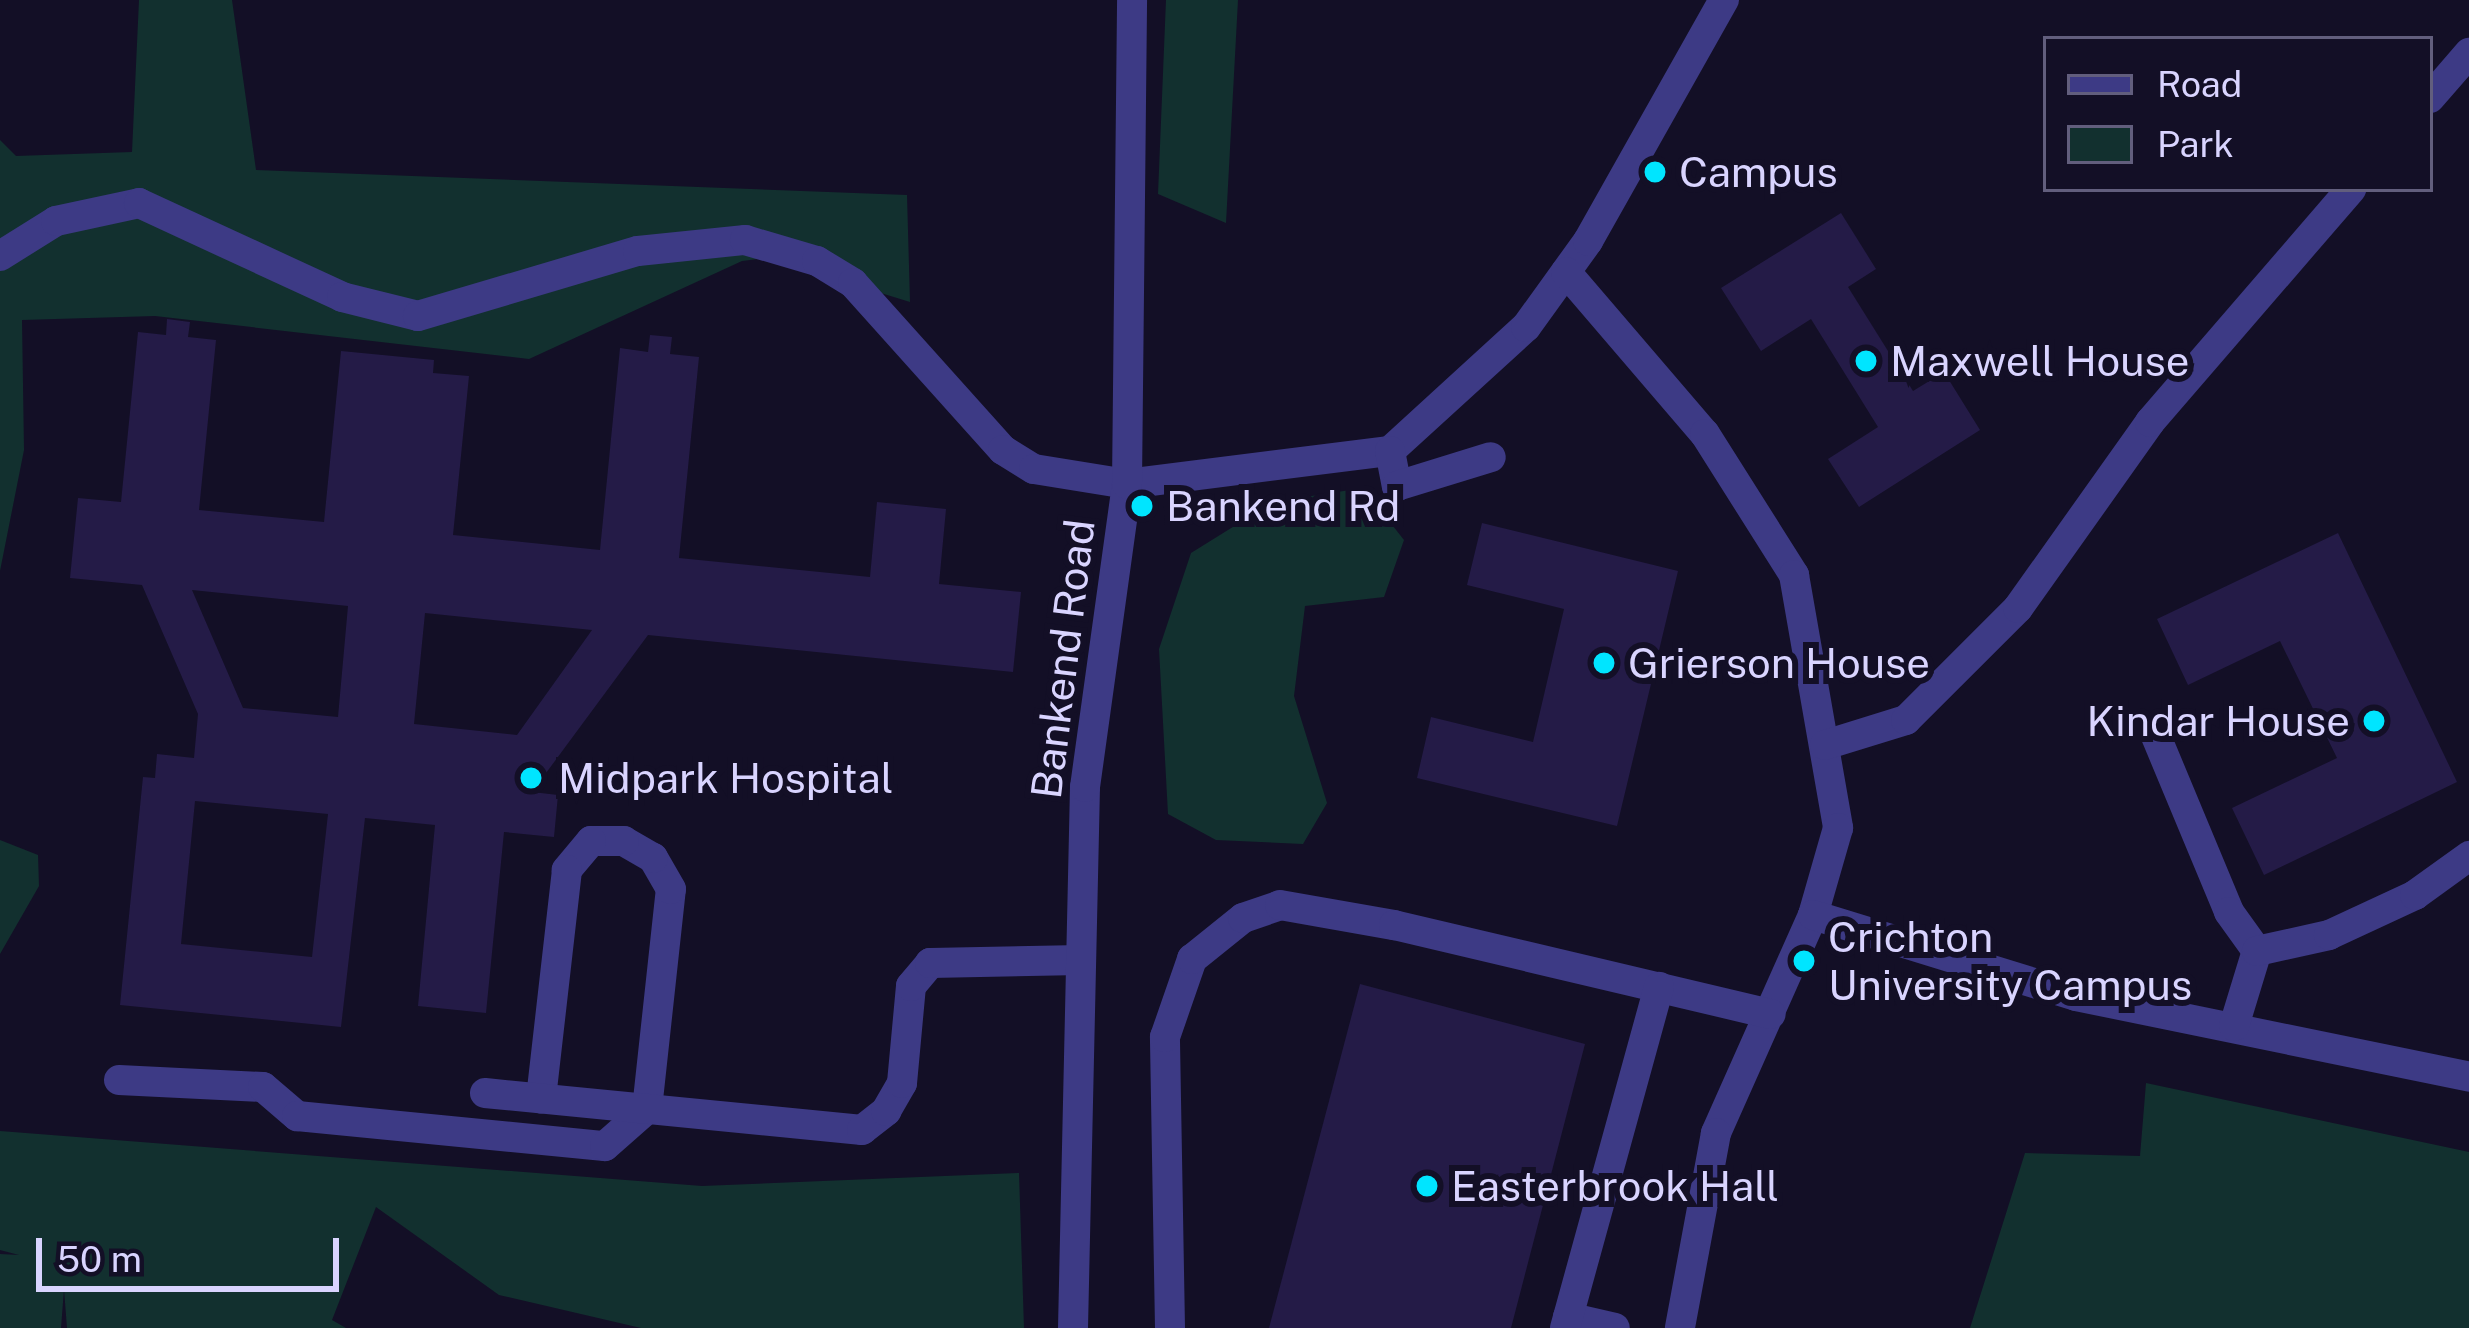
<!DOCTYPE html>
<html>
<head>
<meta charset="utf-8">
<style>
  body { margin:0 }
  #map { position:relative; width:2469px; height:1328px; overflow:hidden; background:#130f26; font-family:"Public Sans",sans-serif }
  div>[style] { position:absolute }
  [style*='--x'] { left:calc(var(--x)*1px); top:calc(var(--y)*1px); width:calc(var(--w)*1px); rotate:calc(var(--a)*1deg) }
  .green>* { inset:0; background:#12302f }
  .building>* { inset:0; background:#241b47 }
  .minor>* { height:30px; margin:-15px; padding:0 15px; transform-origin:15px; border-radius:15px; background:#3d3a85 }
  .dots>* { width:33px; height:33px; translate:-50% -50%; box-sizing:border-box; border:6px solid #130f26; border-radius:50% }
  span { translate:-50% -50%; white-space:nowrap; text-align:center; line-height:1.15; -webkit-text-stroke:12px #130f26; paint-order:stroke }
  .poi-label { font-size:42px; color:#d9d4ff }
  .left { translate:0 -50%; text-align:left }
  .right { translate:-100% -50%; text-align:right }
  .street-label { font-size:42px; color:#d9d4ff }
  .legend { position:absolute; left:2043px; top:36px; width:390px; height:156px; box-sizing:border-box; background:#130f26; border:3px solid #625e7d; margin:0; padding:15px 21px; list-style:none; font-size:36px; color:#d9d4ff }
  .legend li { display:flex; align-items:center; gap:24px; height:60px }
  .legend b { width:60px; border:3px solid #625e7d }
  .scale { position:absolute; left:36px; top:1238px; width:303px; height:54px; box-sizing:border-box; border:6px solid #d9d4ff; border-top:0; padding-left:15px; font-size:36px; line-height:42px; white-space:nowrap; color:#d9d4ff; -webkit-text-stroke:9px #130f26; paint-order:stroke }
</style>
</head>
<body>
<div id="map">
  <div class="green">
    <i style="clip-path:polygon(139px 0,232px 0,256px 170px,907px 195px,910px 302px,767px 258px,742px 261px,529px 359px,155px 316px,22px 320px,24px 450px,0 571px,0 140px,16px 156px,132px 152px)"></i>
    <i style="clip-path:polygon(1166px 0,1238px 0,1226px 223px,1158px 194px)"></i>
    <i style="clip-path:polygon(1363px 488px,1404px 540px,1384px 597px,1305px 606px,1294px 696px,1327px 803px,1303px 844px,1216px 840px,1168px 814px,1159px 649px,1191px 553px,1273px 502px)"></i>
    <i style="clip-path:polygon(0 840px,38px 855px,39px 886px,0 954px)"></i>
    <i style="clip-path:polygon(2146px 1083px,2469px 1152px,2469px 1328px,1970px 1328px,2025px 1153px,2140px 1156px)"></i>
    <i style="clip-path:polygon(0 1131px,702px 1186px,1019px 1173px,1024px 1328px,641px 1328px,499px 1295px,376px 1207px,332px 1320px,346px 1328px,67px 1328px,64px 1289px,61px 1328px,0 1328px,0 1254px,19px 1255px,0 1250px)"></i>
  </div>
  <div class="building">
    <i style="clip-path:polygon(1841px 213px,1876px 269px,1848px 287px,1913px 391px,1944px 372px,1980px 430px,1859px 507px,1828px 459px,1878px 427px,1811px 319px,1761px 351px,1721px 288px)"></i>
    <i style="clip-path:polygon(evenodd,167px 319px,190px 322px,188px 337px,216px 340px,199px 510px,324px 522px,341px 351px,434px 360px,433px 373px,469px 376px,453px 535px,600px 550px,620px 348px,648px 352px,650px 335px,672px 337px,670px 354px,699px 357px,679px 558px,870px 577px,877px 502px,946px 509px,939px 584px,1021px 592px,1013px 672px,648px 635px,532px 792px,558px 795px,554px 837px,504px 832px,486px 1013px,418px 1006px,435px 825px,365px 818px,341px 1027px,120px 1005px,143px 777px,155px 778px,157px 754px,194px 758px,198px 714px,142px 585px,70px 578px,78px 498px,121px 502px,138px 332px,166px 335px,167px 319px,192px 590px,348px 606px,338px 717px,243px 708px,192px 590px,167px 319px,425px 613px,592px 630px,517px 735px,414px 724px,425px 613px,167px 319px,195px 801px,328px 814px,312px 957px,181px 944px,195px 801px)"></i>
    <i style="clip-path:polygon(1482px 523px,1678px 571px,1617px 826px,1417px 778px,1431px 717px,1533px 742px,1564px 609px,1467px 585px)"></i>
    <i style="clip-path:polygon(2338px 533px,2457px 782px,2264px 875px,2232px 808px,2337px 758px,2280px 641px,2188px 685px,2157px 619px)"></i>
    <i style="clip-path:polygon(1360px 984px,1585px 1044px,1511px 1328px,1269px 1328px)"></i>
  </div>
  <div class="minor">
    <i style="--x:2430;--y:98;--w:60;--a:-49.1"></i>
    <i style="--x:0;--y:256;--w:66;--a:-32"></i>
    <i style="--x:56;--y:221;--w:85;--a:-12.2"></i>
    <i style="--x:139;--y:203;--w:224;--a:24.8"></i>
    <i style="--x:342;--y:297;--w:78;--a:14"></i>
    <i style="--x:418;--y:316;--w:229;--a:-16.5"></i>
    <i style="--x:638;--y:251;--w:108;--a:-5.9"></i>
    <i style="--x:745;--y:240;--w:75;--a:16.3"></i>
    <i style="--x:817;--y:261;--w:42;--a:31.4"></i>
    <i style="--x:853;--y:283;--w:224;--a:48.1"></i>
    <i style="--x:1003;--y:450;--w:36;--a:32"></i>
    <i style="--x:1034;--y:469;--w:94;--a:9.2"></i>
    <i style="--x:1127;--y:484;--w:265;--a:-7.2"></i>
    <i style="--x:1390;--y:451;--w:184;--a:-42.4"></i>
    <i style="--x:1526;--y:327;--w:106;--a:-54.2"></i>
    <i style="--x:1588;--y:241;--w:277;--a:-60.6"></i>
    <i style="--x:1566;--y:272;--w:213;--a:49.4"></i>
    <i style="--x:1705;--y:434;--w:167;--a:57.7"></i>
    <i style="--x:1794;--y:575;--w:257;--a:80.1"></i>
    <i style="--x:1838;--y:828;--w:91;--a:106"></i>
    <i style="--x:1813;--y:915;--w:239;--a:114"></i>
    <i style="--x:1716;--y:1133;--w:198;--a:100.5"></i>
    <i style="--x:1390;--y:451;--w:36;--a:79"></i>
    <i style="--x:1397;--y:486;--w:98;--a:-17.1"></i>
    <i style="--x:2153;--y:729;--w:198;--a:67.4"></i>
    <i style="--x:2229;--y:912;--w:48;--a:54.3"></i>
    <i style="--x:1825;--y:745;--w:85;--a:-17.2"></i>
    <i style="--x:1906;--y:720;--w:158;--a:-45"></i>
    <i style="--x:2018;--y:608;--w:228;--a:-54.6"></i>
    <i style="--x:2150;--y:422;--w:308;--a:-49.2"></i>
    <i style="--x:1813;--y:915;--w:275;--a:17.1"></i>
    <i style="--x:2076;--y:996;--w:401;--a:11.6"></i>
    <i style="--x:2234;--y:1026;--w:78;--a:-73"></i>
    <i style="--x:2257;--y:951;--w:74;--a:-12.5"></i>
    <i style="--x:2329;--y:935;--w:95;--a:-24.9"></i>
    <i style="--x:2415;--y:895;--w:67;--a:-35.8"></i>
    <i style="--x:119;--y:1080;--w:144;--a:2.8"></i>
    <i style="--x:263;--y:1087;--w:45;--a:40.5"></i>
    <i style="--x:297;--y:1116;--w:309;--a:5.6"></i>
    <i style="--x:605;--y:1146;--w:56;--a:-41.4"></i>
    <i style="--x:647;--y:1109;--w:221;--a:-83.8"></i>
    <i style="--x:671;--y:889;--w:36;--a:-120"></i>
    <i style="--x:653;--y:858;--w:34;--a:-150"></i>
    <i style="--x:624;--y:841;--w:33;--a:180"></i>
    <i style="--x:591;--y:841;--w:38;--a:130"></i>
    <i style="--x:567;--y:870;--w:230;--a:96.5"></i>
    <i style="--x:485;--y:1093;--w:379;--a:5.6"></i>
    <i style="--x:862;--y:1130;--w:31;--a:-38"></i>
    <i style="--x:886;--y:1111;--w:32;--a:-60"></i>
    <i style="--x:902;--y:1083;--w:97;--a:-84.7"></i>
    <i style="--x:911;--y:986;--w:30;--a:-50"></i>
    <i style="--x:930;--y:963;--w:151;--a:-1.1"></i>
    <i style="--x:1568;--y:1317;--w:48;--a:13.2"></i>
    <i style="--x:1073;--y:1328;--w:541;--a:-88.73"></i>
    <i style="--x:1085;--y:787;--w:306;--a:-82.1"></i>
    <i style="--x:1127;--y:484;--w:484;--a:-89.4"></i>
    <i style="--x:1170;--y:1328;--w:291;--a:-91"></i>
    <i style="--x:1165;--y:1037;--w:83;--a:-70.9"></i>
    <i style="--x:1192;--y:959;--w:65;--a:-38.8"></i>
    <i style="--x:1243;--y:918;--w:39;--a:-19"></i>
    <i style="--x:1280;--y:905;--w:116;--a:10"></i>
    <i style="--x:1394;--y:925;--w:387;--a:13.3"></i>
    <i style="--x:1565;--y:1328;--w:354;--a:-74.6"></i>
  </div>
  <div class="dots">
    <i style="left:1655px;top:172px;background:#00e5ff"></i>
    <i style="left:1866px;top:361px;background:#00e5ff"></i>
    <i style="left:1142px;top:506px;background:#00e5ff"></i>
    <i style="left:1604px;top:663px;background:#00e5ff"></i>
    <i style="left:2374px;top:721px;background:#00e5ff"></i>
    <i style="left:531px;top:778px;background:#00e5ff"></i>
    <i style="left:1804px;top:961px;background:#00e5ff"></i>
    <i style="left:1427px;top:1186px;background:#00e5ff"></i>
  </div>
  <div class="poi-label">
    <span class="left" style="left:1679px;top:172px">Campus</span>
    <span class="left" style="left:1890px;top:361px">Maxwell House</span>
    <span class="left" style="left:1166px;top:506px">Bankend Rd</span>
    <span class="left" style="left:1628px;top:663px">Grierson House</span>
    <span class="right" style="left:2350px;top:721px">Kindar House</span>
    <span class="left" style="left:558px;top:778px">Midpark Hospital</span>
    <span class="left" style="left:1828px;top:961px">Crichton<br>University Campus</span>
    <span class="left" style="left:1451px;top:1186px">Easterbrook Hall</span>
  </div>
  <div class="street-label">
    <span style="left:1063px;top:659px;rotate:-83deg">Bankend Road</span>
  </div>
  <ul class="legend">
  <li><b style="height:15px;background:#3d3a85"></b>Road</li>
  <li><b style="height:33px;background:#12302f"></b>Park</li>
  </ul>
  <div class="scale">50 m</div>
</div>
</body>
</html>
